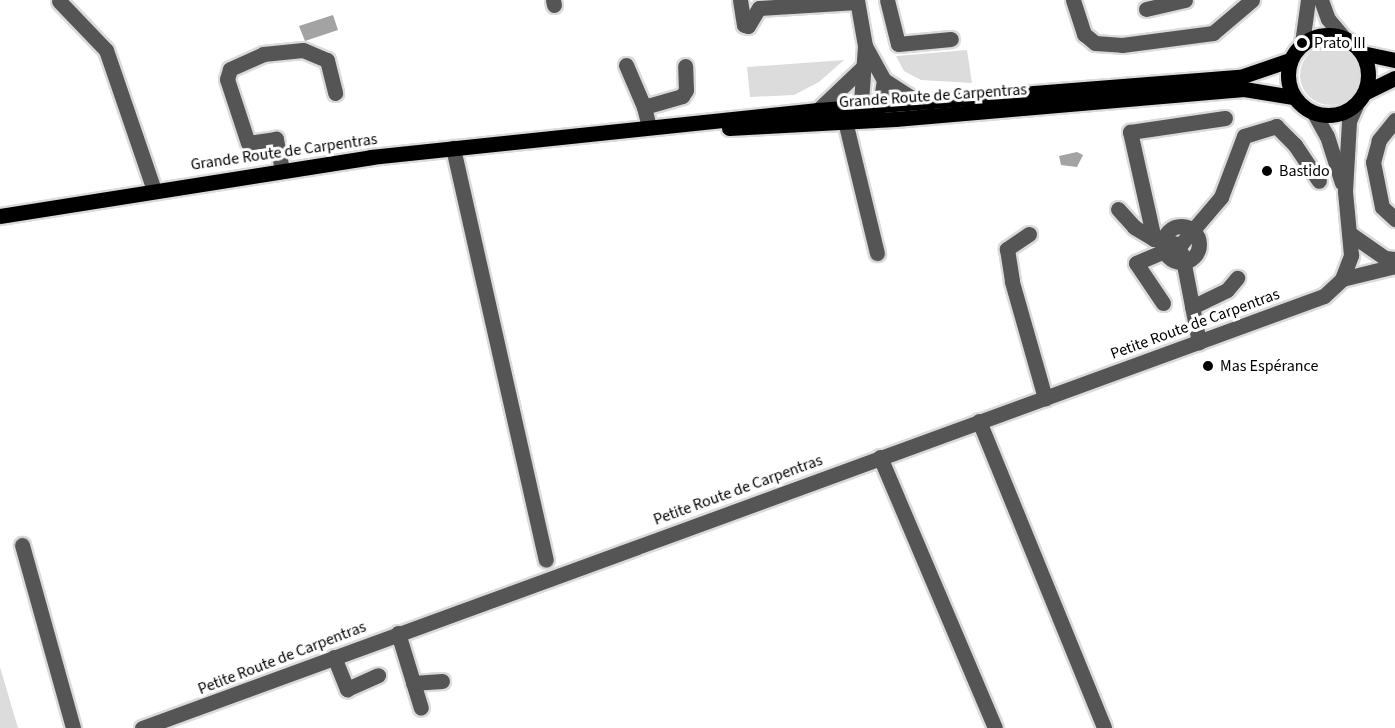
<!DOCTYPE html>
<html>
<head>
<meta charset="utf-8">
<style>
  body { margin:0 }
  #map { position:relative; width:1395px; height:728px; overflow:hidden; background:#fff; font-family:"Source Sans 3",sans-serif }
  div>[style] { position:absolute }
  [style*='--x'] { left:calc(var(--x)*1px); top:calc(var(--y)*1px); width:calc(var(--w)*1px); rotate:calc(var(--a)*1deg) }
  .green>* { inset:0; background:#dcdcdc }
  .round { border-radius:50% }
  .water>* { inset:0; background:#a3a3a3 }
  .roads { filter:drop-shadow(2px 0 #dbdbdb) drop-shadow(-2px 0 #dbdbdb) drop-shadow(0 2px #dbdbdb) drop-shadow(0 -2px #dbdbdb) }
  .minor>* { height:15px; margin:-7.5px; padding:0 7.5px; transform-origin:7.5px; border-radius:7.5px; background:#555 }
  .minor>.ring { margin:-7.5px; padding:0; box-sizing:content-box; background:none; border:15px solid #555; border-radius:50% }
  .major>* { height:15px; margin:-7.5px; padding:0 7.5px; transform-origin:7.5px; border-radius:7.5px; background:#000 }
  .major>.ring { margin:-7.5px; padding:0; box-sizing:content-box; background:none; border:15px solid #000; border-radius:50% }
  .dots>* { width:16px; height:16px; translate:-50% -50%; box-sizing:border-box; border:3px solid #fff; border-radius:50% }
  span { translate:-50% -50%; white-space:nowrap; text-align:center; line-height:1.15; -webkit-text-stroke:6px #fff; paint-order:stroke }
  .poi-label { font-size:16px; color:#000 }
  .left { translate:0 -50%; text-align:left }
  .street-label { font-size:16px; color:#000 }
</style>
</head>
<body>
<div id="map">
  <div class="green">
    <i class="round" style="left:1300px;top:45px;width:60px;height:60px"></i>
    <i style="clip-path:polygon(967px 50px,972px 83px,921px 80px,904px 71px,896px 56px)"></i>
    <i style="clip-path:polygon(844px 60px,819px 82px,794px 95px,750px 97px,747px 67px)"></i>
    <i style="clip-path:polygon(0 667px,18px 728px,0 728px)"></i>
  </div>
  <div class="water">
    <i style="clip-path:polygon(333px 15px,338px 30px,305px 41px,299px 26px)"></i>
    <i style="clip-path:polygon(1077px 152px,1083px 155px,1077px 167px,1061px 165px,1059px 156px)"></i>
  </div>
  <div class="roads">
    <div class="minor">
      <i style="--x:553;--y:0;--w:5;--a:79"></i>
      <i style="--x:740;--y:0;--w:25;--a:81"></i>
      <i style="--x:744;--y:25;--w:4;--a:14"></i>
      <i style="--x:748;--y:26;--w:21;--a:-59"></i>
      <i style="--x:759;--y:8;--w:98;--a:-3.5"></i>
      <i style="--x:857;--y:0;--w:47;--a:80.1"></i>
      <i style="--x:865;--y:46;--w:56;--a:94.1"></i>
      <i style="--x:861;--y:102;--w:15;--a:42"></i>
      <i style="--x:887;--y:0;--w:45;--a:76"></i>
      <i style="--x:898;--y:44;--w:53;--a:-5.4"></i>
      <i style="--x:1073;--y:0;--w:36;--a:72"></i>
      <i style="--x:1084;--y:34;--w:14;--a:39"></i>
      <i style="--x:1095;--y:43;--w:27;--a:4"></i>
      <i style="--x:1122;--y:45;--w:92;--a:-7.5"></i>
      <i style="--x:1213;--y:33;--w:51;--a:-40.2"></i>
      <i style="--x:1321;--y:0;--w:20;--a:70"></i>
      <i style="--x:1328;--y:19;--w:23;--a:50"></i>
      <i style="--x:59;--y:1;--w:68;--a:46.2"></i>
      <i style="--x:106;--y:50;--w:148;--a:71.1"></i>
      <i style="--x:1146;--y:9;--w:40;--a:-13"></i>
      <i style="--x:1302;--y:43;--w:43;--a:-82.1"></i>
      <i style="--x:865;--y:46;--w:39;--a:61"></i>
      <i style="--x:884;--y:80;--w:26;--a:99"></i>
      <i style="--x:880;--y:106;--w:10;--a:127"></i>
      <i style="--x:626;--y:65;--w:46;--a:66.8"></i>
      <i style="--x:884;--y:80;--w:31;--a:33"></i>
      <i style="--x:910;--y:97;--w:18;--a:16"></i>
      <i style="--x:818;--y:110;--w:61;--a:-43.7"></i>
      <i style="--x:1314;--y:113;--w:26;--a:61"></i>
      <i style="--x:1327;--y:136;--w:49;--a:72.3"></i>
      <i style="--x:1395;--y:120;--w:26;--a:129"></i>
      <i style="--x:1379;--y:140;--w:23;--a:105"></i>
      <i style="--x:1373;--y:162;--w:46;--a:78.7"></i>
      <i style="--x:1382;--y:207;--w:18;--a:43"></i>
      <i style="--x:845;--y:121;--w:136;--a:76.4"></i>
      <i style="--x:649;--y:127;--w:21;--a:-104"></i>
      <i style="--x:644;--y:107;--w:40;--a:-16"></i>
      <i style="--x:682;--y:96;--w:7;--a:-56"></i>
      <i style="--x:686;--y:90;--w:24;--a:-92"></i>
      <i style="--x:453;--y:148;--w:422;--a:77.3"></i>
      <i style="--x:282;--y:170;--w:32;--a:-101"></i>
      <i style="--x:276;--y:139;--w:28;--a:172"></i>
      <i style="--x:248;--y:143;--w:67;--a:-108.2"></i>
      <i style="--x:227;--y:79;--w:10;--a:-73"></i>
      <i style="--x:230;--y:69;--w:36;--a:-24"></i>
      <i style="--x:263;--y:54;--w:40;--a:-5.7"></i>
      <i style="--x:303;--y:50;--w:26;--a:23"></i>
      <i style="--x:327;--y:60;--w:34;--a:76"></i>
      <i style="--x:1118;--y:209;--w:24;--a:48"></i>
      <i style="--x:1134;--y:227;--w:23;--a:31"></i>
      <i class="ring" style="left:1163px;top:226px;width:21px;height:21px"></i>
      <i style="--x:1349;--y:233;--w:44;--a:34.8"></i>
      <i style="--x:1385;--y:258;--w:10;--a:6"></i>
      <i style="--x:1029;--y:234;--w:27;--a:146"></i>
      <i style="--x:1007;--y:249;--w:33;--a:81"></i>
      <i style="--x:1012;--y:282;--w:121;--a:74.1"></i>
      <i style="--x:1178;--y:244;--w:25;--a:-168"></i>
      <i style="--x:1154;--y:239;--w:110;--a:-102.6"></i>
      <i style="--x:1130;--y:132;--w:96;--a:-8.4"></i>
      <i style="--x:1182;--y:254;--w:90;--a:79.1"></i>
      <i style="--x:1342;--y:279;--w:55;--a:-13.8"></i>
      <i style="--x:1163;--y:303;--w:48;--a:-124"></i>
      <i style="--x:1136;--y:263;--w:49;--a:-22.9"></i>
      <i style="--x:1181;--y:244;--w:62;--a:-49.6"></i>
      <i style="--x:1221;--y:197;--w:65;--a:-69.3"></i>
      <i style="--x:1244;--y:136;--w:34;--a:-17"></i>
      <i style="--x:1276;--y:126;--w:27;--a:45"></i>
      <i style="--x:1295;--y:145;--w:43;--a:56.3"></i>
      <i style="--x:1192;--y:307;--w:39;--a:-26"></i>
      <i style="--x:1227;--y:290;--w:16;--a:-50"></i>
      <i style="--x:979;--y:421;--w:331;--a:67.8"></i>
      <i style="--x:880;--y:457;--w:294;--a:67"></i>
      <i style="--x:22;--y:545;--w:190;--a:74.4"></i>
      <i style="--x:398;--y:633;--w:78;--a:73"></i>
      <i style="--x:334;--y:657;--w:35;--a:68"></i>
      <i style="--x:347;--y:689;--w:34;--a:-24"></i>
      <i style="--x:413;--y:683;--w:29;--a:-4"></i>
      <i style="--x:142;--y:728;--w:1258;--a:-20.08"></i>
      <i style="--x:1324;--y:296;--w:25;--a:-43"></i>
      <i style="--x:1342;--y:279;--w:26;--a:-69"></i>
      <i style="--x:1351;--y:255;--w:64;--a:-95.4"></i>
      <i style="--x:1345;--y:191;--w:70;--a:-86.7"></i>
      <i style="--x:1349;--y:121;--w:17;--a:-66"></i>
    </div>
    <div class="major">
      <i class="ring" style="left:1288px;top:35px;width:65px;height:65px"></i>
      <i style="--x:1362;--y:53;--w:34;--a:12"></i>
      <i style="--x:1364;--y:93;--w:34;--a:-26"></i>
      <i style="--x:729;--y:128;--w:166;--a:-3.1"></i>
      <i style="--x:895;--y:119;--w:350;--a:-4.9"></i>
      <i style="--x:1244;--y:89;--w:50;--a:9.3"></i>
      <i style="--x:0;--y:216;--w:376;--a:-9"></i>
      <i style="--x:371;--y:157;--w:449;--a:-6"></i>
      <i style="--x:818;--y:110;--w:423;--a:-4.5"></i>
      <i style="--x:1240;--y:77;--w:53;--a:-18.8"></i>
    </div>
  </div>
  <div class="dots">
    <i style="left:1302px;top:43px;background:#000"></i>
    <i style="left:1267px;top:171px;background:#000"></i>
    <i style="left:1208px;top:366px;background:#000"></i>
  </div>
  <div class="poi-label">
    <span class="left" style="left:1314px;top:43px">Prato III</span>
    <span class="left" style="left:1279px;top:171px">Bastido</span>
    <span class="left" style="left:1220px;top:366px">Mas Espérance</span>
  </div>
  <div class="street-label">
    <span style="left:933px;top:96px;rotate:-4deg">Grande Route de Carpentras</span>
    <span style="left:284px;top:152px;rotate:-8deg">Grande Route de Carpentras</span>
    <span style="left:1195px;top:324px;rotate:-20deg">Petite Route de Carpentras</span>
    <span style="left:738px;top:490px;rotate:-20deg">Petite Route de Carpentras</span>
    <span style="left:282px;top:658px;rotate:-21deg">Petite Route de Carpentras</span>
  </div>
</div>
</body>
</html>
